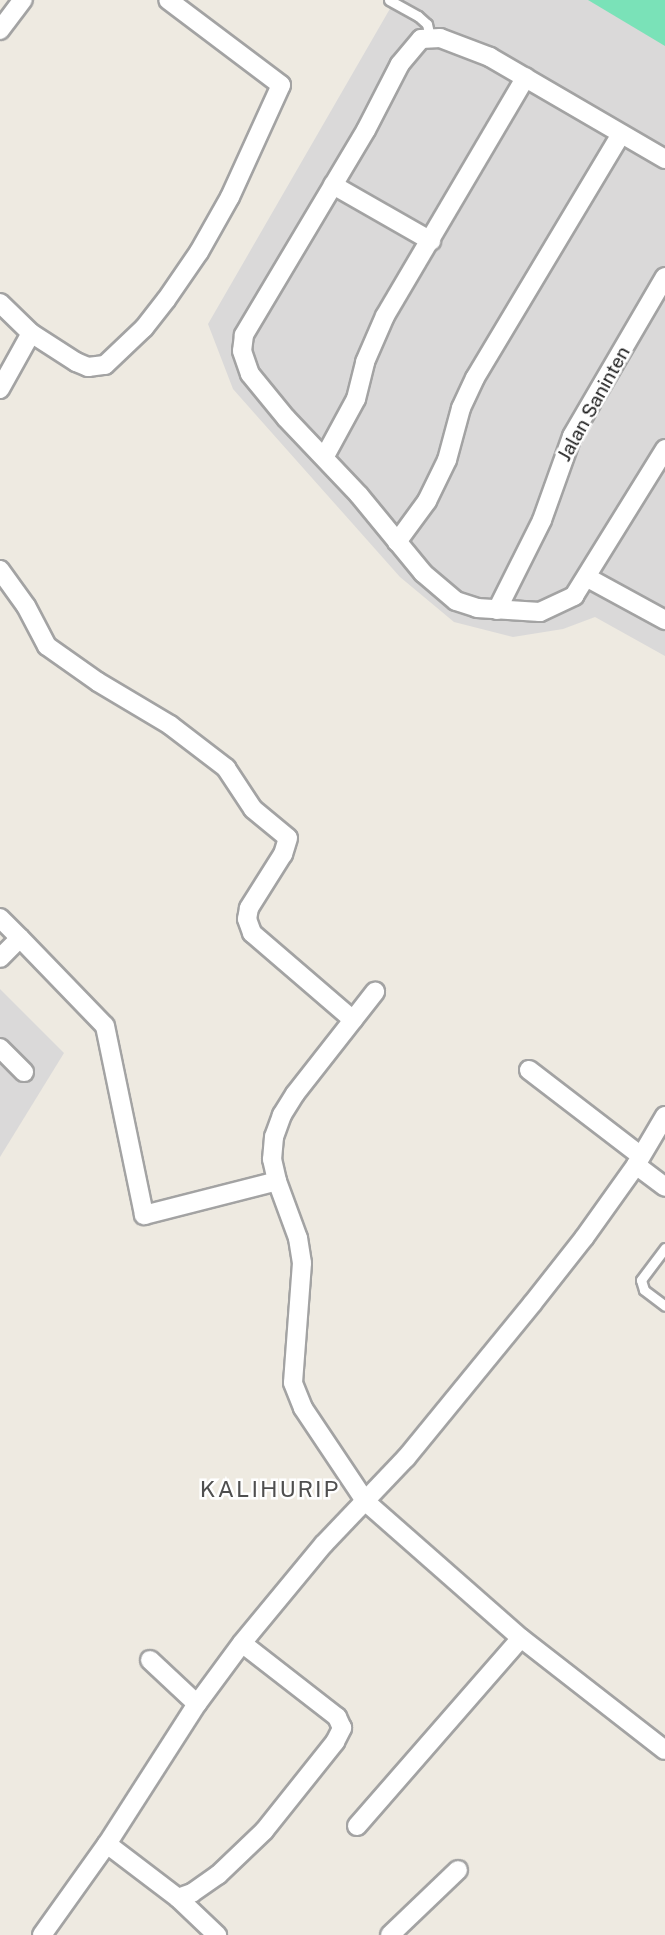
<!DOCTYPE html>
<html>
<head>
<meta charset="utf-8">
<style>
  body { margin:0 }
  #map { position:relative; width:665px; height:1935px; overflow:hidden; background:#eeeae1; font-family:"Public Sans",sans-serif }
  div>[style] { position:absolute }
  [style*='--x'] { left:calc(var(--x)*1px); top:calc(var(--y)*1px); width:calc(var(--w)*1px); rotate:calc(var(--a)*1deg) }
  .residential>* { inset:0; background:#dad9d9 }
  .pitch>* { inset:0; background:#7ae2b8 }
  .roads { filter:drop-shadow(2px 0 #a3a3a3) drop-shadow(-2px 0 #a3a3a3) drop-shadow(0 2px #a3a3a3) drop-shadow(0 -2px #a3a3a3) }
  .service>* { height:9px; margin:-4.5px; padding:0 4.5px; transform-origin:4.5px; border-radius:4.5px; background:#fff }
  .minor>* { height:18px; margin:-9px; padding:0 9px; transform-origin:9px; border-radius:9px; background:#fff }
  span { translate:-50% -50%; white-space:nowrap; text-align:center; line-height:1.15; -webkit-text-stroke:5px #fff; paint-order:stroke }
  .street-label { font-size:19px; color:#1c1c1c }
  .quarter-label { font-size:23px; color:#4f4f4f; letter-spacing:2px }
</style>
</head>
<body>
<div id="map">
  <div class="residential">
    <i style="clip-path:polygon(395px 0,665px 0,665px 656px,595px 617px,563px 629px,513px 637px,454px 622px,400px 577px,233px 389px,208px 324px)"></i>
    <i style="clip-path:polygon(0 989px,64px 1053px,0 1157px)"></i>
  </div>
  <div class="pitch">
    <i style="clip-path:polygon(588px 0,665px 0,665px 46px)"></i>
  </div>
  <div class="roads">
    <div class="service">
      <i style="--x:389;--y:0;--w:33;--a:29"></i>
      <i style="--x:418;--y:16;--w:12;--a:42"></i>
      <i style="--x:427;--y:24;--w:13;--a:77"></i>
      <i style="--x:665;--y:1248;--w:40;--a:127"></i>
      <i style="--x:641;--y:1280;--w:10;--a:73"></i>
      <i style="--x:644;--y:1290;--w:26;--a:37"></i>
    </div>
    <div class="minor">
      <i style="--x:0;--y:30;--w:38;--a:-53"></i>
      <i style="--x:665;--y:159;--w:203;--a:-149.8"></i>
      <i style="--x:490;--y:57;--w:53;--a:-159.2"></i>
      <i style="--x:440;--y:38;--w:19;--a:177"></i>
      <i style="--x:421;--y:39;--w:33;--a:130"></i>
      <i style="--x:400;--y:64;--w:74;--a:117.3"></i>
      <i style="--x:366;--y:130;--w:239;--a:120.8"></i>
      <i style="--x:244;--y:335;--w:16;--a:97"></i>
      <i style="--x:242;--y:351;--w:24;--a:71"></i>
      <i style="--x:250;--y:374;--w:57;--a:50.7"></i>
      <i style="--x:286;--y:418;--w:106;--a:46.5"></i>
      <i style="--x:359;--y:495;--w:101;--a:50.6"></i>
      <i style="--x:423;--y:573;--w:43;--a:40.3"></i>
      <i style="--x:456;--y:601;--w:22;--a:18"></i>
      <i style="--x:477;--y:608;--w:63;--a:3.6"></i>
      <i style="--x:540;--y:612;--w:38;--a:-25"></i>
      <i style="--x:574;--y:596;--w:173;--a:-58.2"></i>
      <i style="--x:333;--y:185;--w:113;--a:29.7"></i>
      <i style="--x:0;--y:303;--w:43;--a:44.1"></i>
      <i style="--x:31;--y:333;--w:54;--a:32.8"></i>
      <i style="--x:76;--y:362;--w:13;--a:23"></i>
      <i style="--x:88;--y:367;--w:17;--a:-7"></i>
      <i style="--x:105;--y:365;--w:54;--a:-43.5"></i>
      <i style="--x:144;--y:328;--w:36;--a:-52"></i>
      <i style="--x:166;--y:300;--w:58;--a:-55.5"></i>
      <i style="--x:199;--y:252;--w:63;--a:-60.6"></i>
      <i style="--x:230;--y:197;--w:123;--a:-65.5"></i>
      <i style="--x:281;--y:85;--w:141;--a:-143"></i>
      <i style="--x:0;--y:389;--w:64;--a:-61"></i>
      <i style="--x:325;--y:456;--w:65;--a:-61.5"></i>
      <i style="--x:356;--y:399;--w:38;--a:-76"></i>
      <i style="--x:365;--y:362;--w:50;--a:-66.5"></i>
      <i style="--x:385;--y:316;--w:277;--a:-59.5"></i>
      <i style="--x:397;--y:542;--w:51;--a:-53.8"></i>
      <i style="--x:427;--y:501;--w:46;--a:-64"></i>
      <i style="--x:447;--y:460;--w:54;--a:-74.9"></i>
      <i style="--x:461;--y:408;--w:33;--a:-65"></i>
      <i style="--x:475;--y:378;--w:284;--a:-59.1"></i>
      <i style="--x:0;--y:570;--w:44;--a:54.2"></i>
      <i style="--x:26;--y:606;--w:45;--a:62.3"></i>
      <i style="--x:47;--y:646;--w:62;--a:35.2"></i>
      <i style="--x:98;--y:682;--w:84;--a:30.8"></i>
      <i style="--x:170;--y:725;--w:71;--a:37.5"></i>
      <i style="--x:226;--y:768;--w:49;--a:56.6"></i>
      <i style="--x:253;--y:809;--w:45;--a:39.6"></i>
      <i style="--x:288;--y:838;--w:17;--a:107"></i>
      <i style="--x:283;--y:854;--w:64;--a:122.2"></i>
      <i style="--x:249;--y:908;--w:11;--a:100"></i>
      <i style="--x:247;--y:919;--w:15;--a:70"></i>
      <i style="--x:252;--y:933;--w:133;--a:40.7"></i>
      <i style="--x:353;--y:1020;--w:94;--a:128.1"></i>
      <i style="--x:295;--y:1094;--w:25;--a:122"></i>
      <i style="--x:282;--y:1115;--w:23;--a:110"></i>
      <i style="--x:274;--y:1137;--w:22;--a:95"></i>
      <i style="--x:272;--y:1159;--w:23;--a:77"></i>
      <i style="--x:277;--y:1181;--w:61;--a:69.8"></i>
      <i style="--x:298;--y:1238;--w:25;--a:81"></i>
      <i style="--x:302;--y:1263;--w:120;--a:94.3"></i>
      <i style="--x:293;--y:1383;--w:27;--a:68"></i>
      <i style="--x:303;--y:1408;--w:113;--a:56.2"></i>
      <i style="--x:366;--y:1502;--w:206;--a:41.3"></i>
      <i style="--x:521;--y:1638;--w:182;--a:37.9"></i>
      <i style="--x:588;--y:578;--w:88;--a:28.6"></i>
      <i style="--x:497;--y:610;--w:101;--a:-63.4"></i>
      <i style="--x:542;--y:520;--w:89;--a:-70.3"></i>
      <i style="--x:572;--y:436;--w:184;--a:-59.7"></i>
      <i style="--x:0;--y:918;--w:28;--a:45"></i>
      <i style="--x:20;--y:938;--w:28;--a:135"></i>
      <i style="--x:20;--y:938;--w:122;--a:46"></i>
      <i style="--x:105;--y:1026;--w:193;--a:78.3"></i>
      <i style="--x:144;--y:1215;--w:137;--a:-14.3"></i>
      <i style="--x:353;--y:1020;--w:36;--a:-52"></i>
      <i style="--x:0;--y:1048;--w:34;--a:45"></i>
      <i style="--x:529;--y:1070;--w:141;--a:37.5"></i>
      <i style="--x:636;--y:1165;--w:36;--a:37"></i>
      <i style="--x:150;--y:1660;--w:64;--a:43.1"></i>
      <i style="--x:357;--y:1826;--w:249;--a:-48.9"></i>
      <i style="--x:107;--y:1844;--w:89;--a:37.3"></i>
      <i style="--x:178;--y:1898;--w:15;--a:-20"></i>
      <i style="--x:192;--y:1893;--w:32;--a:-35"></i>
      <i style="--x:218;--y:1875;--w:64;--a:-43.7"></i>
      <i style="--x:264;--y:1831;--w:114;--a:-51.4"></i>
      <i style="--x:335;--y:1742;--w:16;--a:-63"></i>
      <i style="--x:342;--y:1728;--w:12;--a:-114"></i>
      <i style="--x:337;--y:1717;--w:120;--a:-142.1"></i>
      <i style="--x:178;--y:1898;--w:54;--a:43.5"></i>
      <i style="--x:42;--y:1935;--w:112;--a:-54.5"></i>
      <i style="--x:107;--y:1844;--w:166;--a:-57.3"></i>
      <i style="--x:197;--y:1704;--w:76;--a:-53.6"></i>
      <i style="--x:242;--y:1643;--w:129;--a:-50.4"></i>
      <i style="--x:324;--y:1544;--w:119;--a:-46.4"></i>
      <i style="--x:406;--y:1458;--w:199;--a:-50.7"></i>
      <i style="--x:532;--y:1304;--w:84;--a:-51.8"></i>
      <i style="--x:584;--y:1238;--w:90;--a:-54.5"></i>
      <i style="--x:636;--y:1165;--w:57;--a:-59.4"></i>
      <i style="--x:390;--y:1935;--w:94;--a:-43.7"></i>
    </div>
  </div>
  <div class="street-label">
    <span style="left:594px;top:404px;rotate:-61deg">Jalan Saninten</span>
  </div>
  <div class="quarter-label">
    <span style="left:270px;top:1489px">KALIHURIP</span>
  </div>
</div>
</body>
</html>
